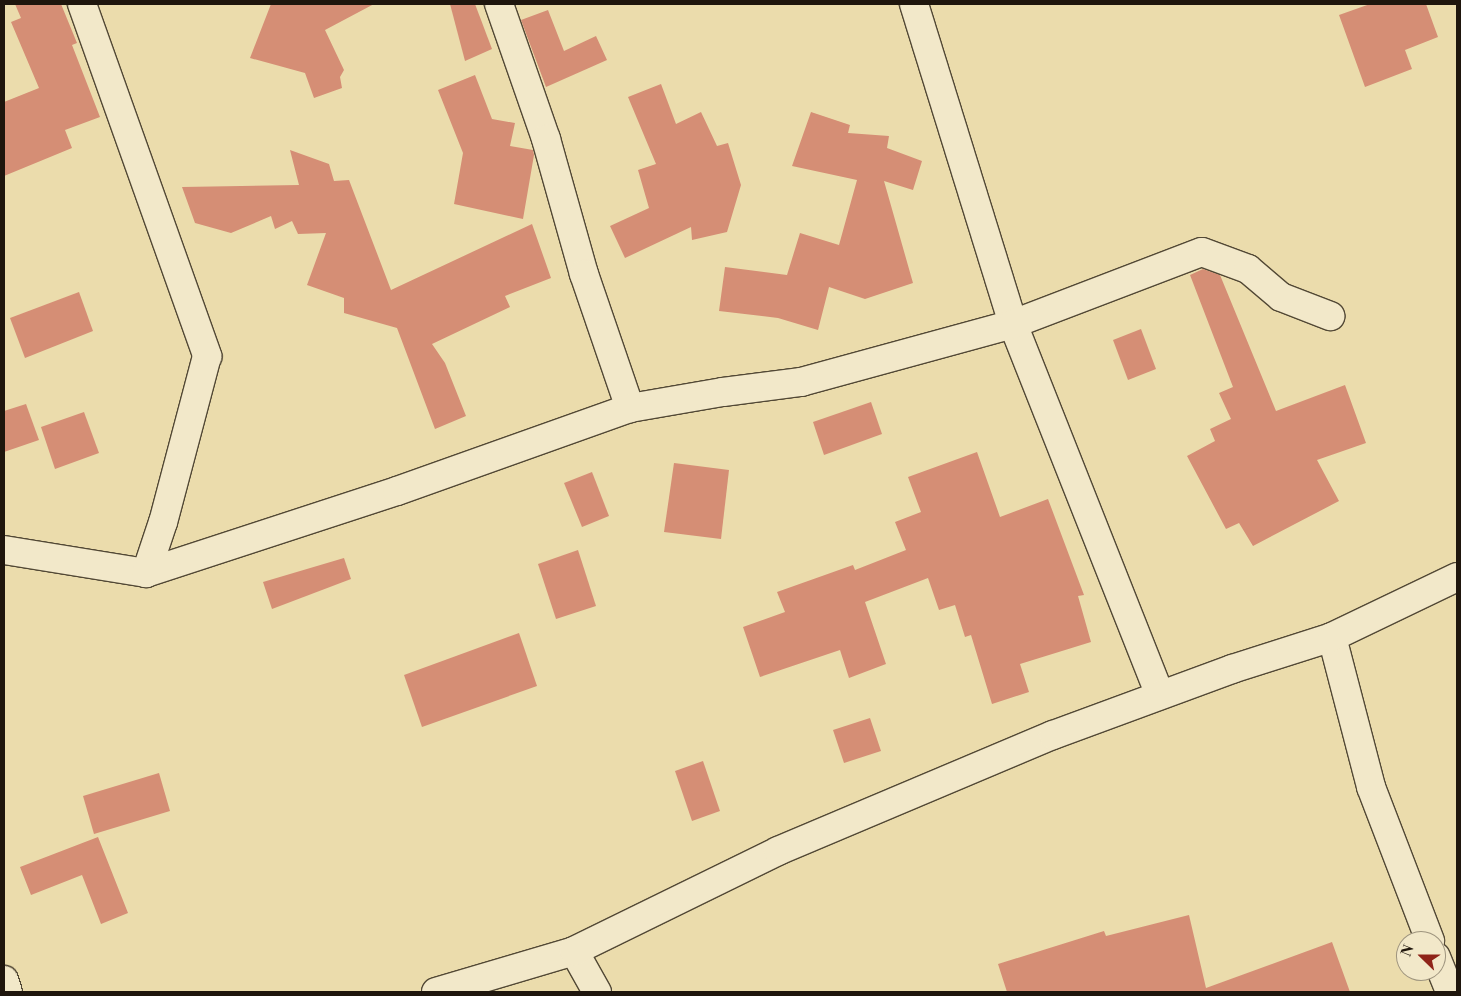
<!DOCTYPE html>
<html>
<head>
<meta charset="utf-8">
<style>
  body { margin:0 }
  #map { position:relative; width:1461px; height:996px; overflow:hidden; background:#ebdcac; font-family:"Libre Bodoni",serif }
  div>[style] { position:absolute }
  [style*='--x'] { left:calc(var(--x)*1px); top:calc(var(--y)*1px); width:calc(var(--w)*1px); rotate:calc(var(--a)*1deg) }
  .building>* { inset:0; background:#d58e75 }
  .roads { filter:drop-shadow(1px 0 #524835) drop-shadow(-1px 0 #524835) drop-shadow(0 1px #524835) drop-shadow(0 -1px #524835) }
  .minor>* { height:28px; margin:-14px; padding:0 14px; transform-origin:14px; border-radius:14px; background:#f2e8c9 }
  span { translate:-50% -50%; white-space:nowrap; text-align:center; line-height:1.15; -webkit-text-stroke:5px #f2e8c9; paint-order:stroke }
  .frame { position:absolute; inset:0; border:5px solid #1f160d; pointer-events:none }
  .north { position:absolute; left:1396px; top:931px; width:50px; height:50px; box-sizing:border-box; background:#f2e8c9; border:1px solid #9e947e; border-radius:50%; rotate:292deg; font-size:14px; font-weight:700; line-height:20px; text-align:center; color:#1f160d }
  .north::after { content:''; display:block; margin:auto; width:18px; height:22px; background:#8f2418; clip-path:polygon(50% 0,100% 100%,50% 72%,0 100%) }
</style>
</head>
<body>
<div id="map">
  <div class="building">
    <i style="clip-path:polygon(15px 4px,61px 4px,77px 43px,72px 45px,100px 117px,65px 130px,72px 148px,4px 176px,4px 102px,39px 88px,11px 22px,21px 18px)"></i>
    <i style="clip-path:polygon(271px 4px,374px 4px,325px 30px,344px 70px,340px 77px,342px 88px,314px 98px,305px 73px,250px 58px)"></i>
    <i style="clip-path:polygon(450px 4px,475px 4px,492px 49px,465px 61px)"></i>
    <i style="clip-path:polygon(1370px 4px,1426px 4px,1438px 37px,1405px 50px,1412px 69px,1365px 87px,1339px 15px)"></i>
    <i style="clip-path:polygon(548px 10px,564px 51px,596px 36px,607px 60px,546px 87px,521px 20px)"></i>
    <i style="clip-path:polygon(475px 75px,492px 119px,515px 123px,510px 146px,533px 150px,534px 155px,523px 219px,454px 204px,463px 153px,438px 90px)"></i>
    <i style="clip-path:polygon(661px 84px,676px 124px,701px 112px,717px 146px,728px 143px,741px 185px,727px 232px,692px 240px,691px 227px,625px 258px,610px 226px,649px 208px,638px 170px,656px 164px,628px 97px)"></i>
    <i style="clip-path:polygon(811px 112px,850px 125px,848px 133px,889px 136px,887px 148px,922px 161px,913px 190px,884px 181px,913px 283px,865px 299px,829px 287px,818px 330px,778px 318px,719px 311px,725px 267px,787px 275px,800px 233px,839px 245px,857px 180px,792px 166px)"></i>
    <i style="clip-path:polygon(290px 150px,329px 164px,334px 181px,349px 180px,391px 290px,532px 224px,551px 278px,505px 296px,510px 307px,432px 344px,445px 363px,466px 416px,435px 429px,397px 328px,344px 313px,344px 298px,307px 285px,326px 233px,298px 234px,292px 221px,275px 229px,271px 216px,231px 233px,195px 223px,182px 187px,299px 185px)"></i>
    <i style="clip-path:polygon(1203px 269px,1220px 275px,1276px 411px,1345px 385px,1366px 443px,1317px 460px,1339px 501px,1253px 546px,1239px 523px,1226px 529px,1187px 456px,1215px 441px,1210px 429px,1231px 419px,1219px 393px,1233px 387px,1190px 275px)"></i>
    <i style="clip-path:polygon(79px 292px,93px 331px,25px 358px,10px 318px)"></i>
    <i style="clip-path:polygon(1141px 329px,1156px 369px,1128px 380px,1113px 340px)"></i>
    <i style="clip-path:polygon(871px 402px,882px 434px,824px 455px,813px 422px)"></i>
    <i style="clip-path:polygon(26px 404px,39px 440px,4px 452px,4px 411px)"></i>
    <i style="clip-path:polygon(84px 412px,99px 453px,55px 469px,41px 427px)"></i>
    <i style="clip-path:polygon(977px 452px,1000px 517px,1048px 499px,1084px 595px,1078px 596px,1091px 642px,1020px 664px,1029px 692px,992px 704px,971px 635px,965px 637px,955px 605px,939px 610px,928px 578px,865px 602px,886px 664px,849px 678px,840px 650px,760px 677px,743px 627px,785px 612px,777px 592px,853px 565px,855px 570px,906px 550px,895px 522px,921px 512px,908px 477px)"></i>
    <i style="clip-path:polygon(674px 463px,729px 470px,721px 539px,664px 532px)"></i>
    <i style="clip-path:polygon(592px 472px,609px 516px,582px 527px,564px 483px)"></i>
    <i style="clip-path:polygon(578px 550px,596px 606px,556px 619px,538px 564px)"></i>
    <i style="clip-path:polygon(344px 558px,351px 579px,272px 609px,263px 582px)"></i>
    <i style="clip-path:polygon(519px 633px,537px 686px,422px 727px,404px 675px)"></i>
    <i style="clip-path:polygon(870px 718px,881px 751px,844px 763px,833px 730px)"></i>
    <i style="clip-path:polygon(703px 761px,720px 811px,692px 821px,675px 771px)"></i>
    <i style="clip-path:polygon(159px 773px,170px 811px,94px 834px,83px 796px)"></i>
    <i style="clip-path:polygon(98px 837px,128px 913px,101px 924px,82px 875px,31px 895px,20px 867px)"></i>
    <i style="clip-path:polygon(1189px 915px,1206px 988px,1332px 942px,1350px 992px,1007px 992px,998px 964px,1104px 931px,1106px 936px)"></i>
  </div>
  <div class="roads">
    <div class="minor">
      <i style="--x:82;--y:4;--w:374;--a:70.4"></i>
      <i style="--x:207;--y:356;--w:172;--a:104.8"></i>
      <i style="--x:163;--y:522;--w:54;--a:108.4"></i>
      <i style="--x:499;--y:4;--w:143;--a:70.8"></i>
      <i style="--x:546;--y:139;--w:140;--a:74.3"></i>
      <i style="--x:584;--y:274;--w:142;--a:71.1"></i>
      <i style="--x:914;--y:4;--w:335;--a:72.8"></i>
      <i style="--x:1013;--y:324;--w:399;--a:68.4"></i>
      <i style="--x:4;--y:550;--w:144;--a:9.2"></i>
      <i style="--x:146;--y:573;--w:264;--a:-18.1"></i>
      <i style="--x:397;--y:491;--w:247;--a:-19.6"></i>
      <i style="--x:630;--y:408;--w:94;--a:-9.8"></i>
      <i style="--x:723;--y:392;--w:79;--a:-7.3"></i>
      <i style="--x:801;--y:382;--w:220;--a:-15.3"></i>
      <i style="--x:1013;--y:324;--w:202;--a:-20.9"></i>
      <i style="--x:1202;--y:252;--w:49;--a:20.3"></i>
      <i style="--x:1248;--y:269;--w:43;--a:40.3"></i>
      <i style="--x:1281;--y:297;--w:53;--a:21.2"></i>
      <i style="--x:1332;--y:637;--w:155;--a:75.4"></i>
      <i style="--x:1371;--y:787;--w:165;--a:69"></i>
      <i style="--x:574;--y:951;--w:47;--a:60.7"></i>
      <i style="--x:1436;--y:957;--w:38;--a:68"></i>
      <i style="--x:4;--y:980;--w:13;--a:72"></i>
      <i style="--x:436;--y:992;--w:144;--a:-16.5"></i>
      <i style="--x:574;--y:951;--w:227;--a:-26.1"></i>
      <i style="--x:778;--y:851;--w:298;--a:-22.9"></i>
      <i style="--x:1053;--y:735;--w:191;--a:-20.2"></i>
      <i style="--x:1232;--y:669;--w:105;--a:-17.7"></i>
      <i style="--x:1332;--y:637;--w:139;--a:-25.6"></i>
    </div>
  </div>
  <div class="frame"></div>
  <div class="north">N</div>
</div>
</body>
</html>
